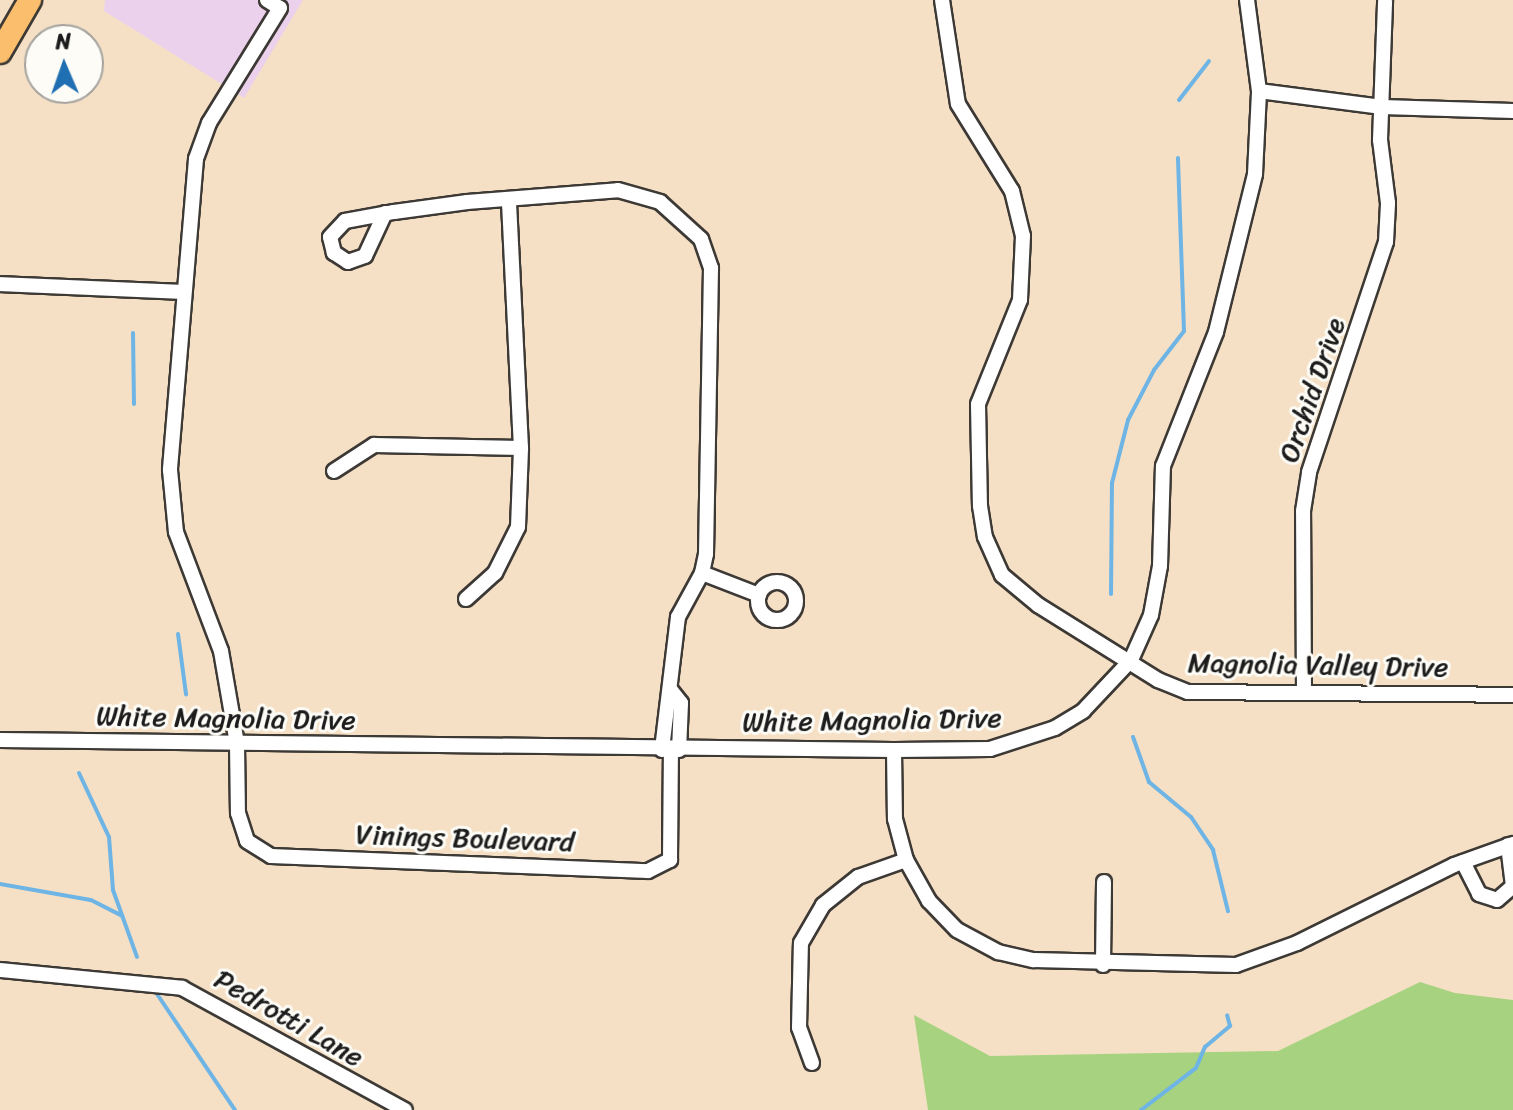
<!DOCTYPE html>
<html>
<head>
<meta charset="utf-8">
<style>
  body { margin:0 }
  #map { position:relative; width:1513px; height:1110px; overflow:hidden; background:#f5e0c5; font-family:Sriracha,sans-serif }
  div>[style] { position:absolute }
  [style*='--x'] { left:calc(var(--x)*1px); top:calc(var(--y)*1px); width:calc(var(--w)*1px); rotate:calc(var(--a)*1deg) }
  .built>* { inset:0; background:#ebd1eb }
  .green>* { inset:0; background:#a7d380 }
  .stream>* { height:4px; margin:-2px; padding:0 2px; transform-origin:2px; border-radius:2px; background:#6eb4e5 }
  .roads { filter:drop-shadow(2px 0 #3d3935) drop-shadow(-2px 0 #3d3935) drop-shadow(0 2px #3d3935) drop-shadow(0 -2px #3d3935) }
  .minor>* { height:14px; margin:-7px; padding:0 7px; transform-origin:7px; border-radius:7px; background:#fff }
  .minor>.ring { margin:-7px; padding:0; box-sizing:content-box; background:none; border:14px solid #fff; border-radius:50% }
  .primary>* { height:22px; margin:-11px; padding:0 11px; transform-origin:11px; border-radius:11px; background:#fabe6d }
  span { translate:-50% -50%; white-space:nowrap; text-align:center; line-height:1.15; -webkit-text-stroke:6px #fdfcf7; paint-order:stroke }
  .street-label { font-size:28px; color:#1c1c1c }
  .north { position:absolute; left:24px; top:24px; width:80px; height:80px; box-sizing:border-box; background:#fdfcf7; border:2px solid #a3a29f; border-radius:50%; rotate:358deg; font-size:22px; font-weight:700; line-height:32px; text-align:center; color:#1c1c1c }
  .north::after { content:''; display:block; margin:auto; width:28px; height:36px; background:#1f6fb2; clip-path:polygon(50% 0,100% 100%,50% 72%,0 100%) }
</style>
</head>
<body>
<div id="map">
  <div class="built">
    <i style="clip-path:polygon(105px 0,303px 0,244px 98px,104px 11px)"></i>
  </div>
  <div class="green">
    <i style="clip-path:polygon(1420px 982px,1455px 993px,1513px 1000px,1513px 1110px,928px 1110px,914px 1015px,990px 1056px,1278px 1051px)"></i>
  </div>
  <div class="stream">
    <i style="--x:1179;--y:100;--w:49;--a:-52.4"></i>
    <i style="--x:133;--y:333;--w:71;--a:89.2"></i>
    <i style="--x:1111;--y:594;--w:111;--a:-89.5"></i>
    <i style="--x:1112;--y:483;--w:65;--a:-75.7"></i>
    <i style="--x:1128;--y:420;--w:56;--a:-62.5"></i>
    <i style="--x:1154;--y:370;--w:49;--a:-52.4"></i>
    <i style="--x:1184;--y:331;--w:173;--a:-92"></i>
    <i style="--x:178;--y:634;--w:61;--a:82.4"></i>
    <i style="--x:1133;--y:737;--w:48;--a:70.4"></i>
    <i style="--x:1149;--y:782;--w:55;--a:39.8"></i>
    <i style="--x:1191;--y:817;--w:40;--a:56"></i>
    <i style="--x:1213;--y:850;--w:63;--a:76.2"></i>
    <i style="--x:79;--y:773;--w:71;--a:64.9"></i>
    <i style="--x:109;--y:837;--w:53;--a:85.7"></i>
    <i style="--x:113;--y:890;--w:71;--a:70.3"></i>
    <i style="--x:0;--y:884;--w:92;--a:10"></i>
    <i style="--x:91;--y:900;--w:35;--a:27"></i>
    <i style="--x:157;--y:994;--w:140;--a:56.1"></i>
    <i style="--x:1141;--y:1110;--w:69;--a:-37.4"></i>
    <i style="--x:1196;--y:1068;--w:23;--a:-67"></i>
    <i style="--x:1205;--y:1047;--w:33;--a:-40"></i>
    <i style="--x:1230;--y:1026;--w:11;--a:-105"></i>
  </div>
  <div class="roads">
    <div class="minor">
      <i style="--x:267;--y:0;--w:15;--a:32"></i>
      <i style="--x:280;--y:8;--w:135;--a:121.7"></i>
      <i style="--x:209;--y:123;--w:38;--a:110"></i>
      <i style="--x:196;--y:159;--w:312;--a:94.8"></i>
      <i style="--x:170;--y:470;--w:62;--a:84.5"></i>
      <i style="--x:176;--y:532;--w:127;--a:69.3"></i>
      <i style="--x:221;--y:651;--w:94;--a:80.2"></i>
      <i style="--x:237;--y:744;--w:69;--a:89.2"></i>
      <i style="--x:238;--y:813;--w:29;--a:72"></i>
      <i style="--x:247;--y:841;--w:28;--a:32"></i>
      <i style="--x:271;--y:856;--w:377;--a:2.3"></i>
      <i style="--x:648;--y:871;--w:25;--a:-27"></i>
      <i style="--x:670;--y:860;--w:110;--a:-89.5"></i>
      <i style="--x:942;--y:0;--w:105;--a:81.3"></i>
      <i style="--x:958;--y:104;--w:102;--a:58.2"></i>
      <i style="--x:1012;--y:191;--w:46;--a:76.3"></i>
      <i style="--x:1023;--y:236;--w:64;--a:92.7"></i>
      <i style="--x:1020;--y:300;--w:112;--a:112"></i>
      <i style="--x:978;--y:404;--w:102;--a:88.9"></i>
      <i style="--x:980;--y:506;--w:31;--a:81"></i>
      <i style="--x:985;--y:537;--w:42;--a:65.9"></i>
      <i style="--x:1002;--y:575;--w:47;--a:39.8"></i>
      <i style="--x:1038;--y:605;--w:142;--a:32"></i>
      <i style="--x:1158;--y:680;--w:32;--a:22"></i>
      <i style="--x:1188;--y:692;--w:325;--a:0.5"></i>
      <i style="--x:1259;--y:91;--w:124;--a:7.4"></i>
      <i style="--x:1382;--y:107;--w:131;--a:1.7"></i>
      <i style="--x:385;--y:213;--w:47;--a:114.9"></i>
      <i style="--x:365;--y:256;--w:18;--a:161"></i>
      <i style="--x:348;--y:262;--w:17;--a:-147"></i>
      <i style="--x:334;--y:253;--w:16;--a:-104"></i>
      <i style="--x:330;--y:237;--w:22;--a:-47"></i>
      <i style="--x:345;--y:221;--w:50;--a:-10.4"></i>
      <i style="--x:394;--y:212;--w:74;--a:-7.8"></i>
      <i style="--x:467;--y:202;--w:151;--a:-4.5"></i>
      <i style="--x:618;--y:190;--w:44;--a:15.9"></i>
      <i style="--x:660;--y:202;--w:55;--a:42.1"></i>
      <i style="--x:701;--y:239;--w:31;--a:71"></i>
      <i style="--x:711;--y:268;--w:286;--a:91"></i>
      <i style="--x:706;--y:554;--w:19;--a:102"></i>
      <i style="--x:702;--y:573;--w:50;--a:118.6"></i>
      <i style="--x:678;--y:617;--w:134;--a:96.9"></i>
      <i style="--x:0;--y:284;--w:183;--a:2.5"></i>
      <i style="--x:334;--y:471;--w:48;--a:-33"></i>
      <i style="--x:374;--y:445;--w:147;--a:1.2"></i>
      <i style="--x:702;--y:573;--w:61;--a:21.1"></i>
      <i class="ring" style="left:758px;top:582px;width:24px;height:24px"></i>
      <i style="--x:466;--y:599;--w:39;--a:-42"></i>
      <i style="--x:495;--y:573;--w:51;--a:-63.4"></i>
      <i style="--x:518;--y:527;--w:79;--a:-87.8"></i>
      <i style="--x:521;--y:448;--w:249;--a:-92.8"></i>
      <i style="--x:670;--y:689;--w:18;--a:52"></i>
      <i style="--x:681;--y:703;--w:47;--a:92.4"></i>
      <i style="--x:1304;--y:693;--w:182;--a:-90.3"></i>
      <i style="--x:1303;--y:511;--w:39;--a:-81"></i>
      <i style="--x:1309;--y:472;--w:243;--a:-71.5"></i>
      <i style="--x:1386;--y:242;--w:39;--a:-87"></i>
      <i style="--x:1388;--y:203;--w:64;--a:-97.2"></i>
      <i style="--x:1380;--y:140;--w:139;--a:-87.9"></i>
      <i style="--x:0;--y:740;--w:894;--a:0.64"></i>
      <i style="--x:894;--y:750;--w:96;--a:-0.6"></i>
      <i style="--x:990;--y:749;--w:68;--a:-17.9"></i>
      <i style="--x:1055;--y:728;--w:33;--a:-31"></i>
      <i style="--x:1083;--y:711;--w:70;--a:-46.7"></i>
      <i style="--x:1131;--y:660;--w:49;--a:-66"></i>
      <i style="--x:1151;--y:615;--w:50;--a:-79.6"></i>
      <i style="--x:1160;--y:566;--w:100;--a:-88.3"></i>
      <i style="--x:1163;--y:466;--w:144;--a:-68.4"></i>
      <i style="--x:1216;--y:332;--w:163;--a:-76.1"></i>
      <i style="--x:1255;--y:174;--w:83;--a:-87.2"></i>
      <i style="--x:1259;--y:91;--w:92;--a:-97.5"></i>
      <i style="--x:894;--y:750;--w:69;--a:89.2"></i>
      <i style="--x:895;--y:819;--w:42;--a:75"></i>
      <i style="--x:906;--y:860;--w:47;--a:60.7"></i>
      <i style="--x:929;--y:901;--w:40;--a:46"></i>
      <i style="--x:957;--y:930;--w:47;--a:28.2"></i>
      <i style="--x:998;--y:952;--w:37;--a:13"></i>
      <i style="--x:1034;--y:960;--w:202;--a:1.4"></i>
      <i style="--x:1236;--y:965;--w:65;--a:-19.8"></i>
      <i style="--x:1297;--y:943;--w:175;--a:-26.4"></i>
      <i style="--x:1454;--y:865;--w:63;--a:-19.6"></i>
      <i style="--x:1463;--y:862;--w:36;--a:63"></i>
      <i style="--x:1479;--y:894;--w:19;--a:18"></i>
      <i style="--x:1497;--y:900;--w:21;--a:-41"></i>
      <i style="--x:1513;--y:886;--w:41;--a:-97"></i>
      <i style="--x:1103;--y:965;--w:83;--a:-89.3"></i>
      <i style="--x:0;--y:970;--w:183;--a:5.6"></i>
      <i style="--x:182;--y:988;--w:254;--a:28.7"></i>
      <i style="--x:812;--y:1063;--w:37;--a:-110"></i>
      <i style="--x:799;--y:1028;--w:85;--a:-88.7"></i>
      <i style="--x:801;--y:943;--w:44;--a:-59.9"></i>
      <i style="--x:823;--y:905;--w:45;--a:-38.7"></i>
      <i style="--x:858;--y:877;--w:51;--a:-19.5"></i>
    </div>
    <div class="primary">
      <i style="--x:0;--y:52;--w:60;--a:-60"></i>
    </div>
  </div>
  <div class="street-label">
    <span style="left:1312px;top:390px;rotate:-71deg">Orchid Drive</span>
    <span style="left:1318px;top:665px;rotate:1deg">Magnolia Valley Drive</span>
    <span style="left:226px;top:718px;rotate:1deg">White Magnolia Drive</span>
    <span style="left:872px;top:720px;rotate:-1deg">White Magnolia Drive</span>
    <span style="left:465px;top:838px;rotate:2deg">Vinings Boulevard</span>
    <span style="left:289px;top:1018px;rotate:30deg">Pedrotti Lane</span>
  </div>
  <div class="north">N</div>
</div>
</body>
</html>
